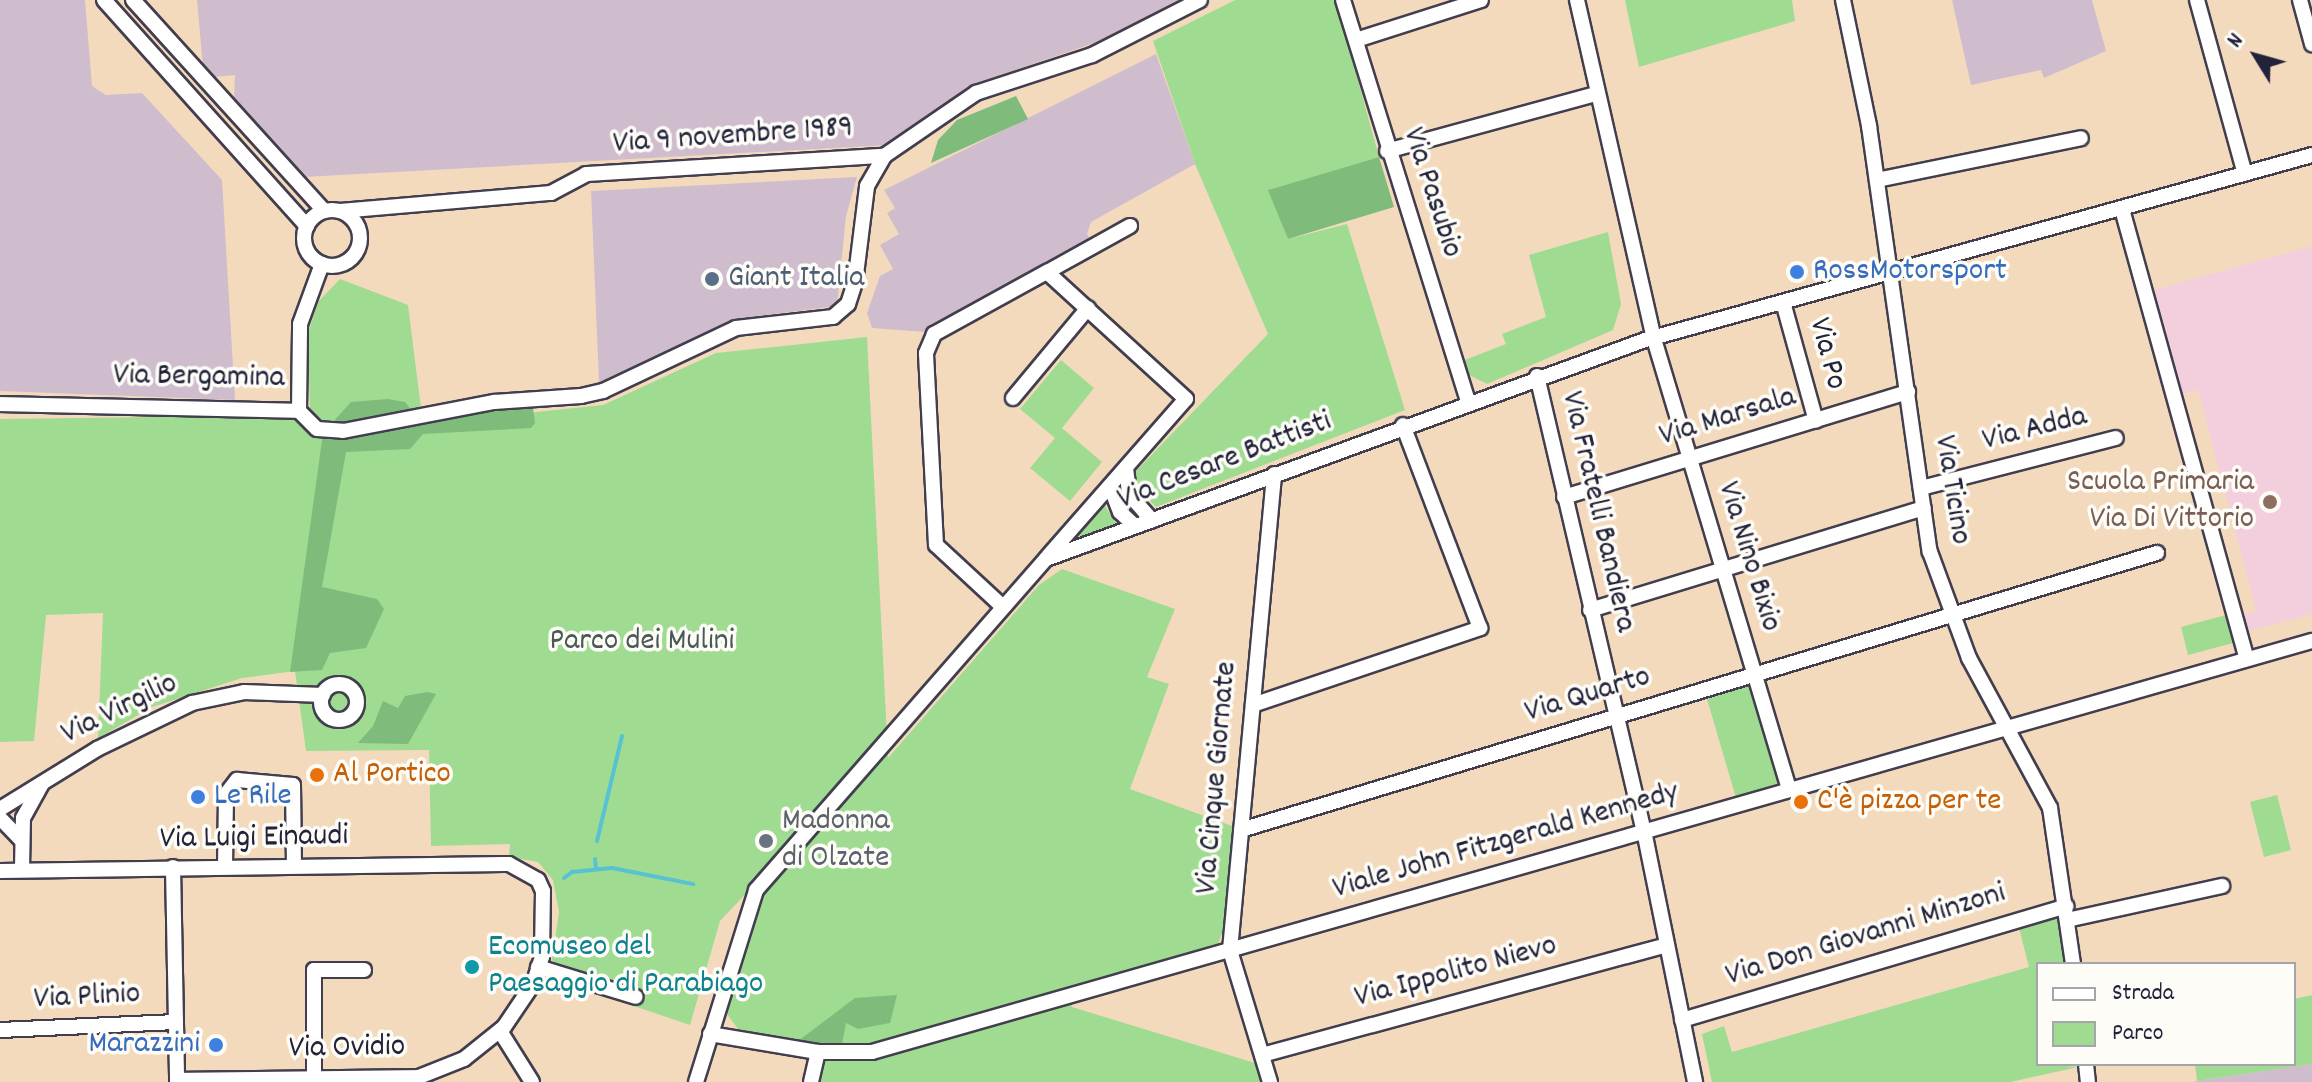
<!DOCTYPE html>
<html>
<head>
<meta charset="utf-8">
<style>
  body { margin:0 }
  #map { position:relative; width:2312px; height:1082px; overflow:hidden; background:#f4dabd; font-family:Dekko,sans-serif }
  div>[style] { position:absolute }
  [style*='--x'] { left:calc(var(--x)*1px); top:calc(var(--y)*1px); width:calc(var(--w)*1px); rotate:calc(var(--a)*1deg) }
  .built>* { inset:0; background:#f3cfde }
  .industrial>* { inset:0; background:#cfbdce }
  .green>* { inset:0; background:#9fdc91 }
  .forest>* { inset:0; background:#7fbc7b }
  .stream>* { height:4px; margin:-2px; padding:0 2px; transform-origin:2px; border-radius:2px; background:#57c2d2 }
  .roads { filter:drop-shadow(2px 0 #423e4e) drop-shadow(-2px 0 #423e4e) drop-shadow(0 2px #423e4e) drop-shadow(0 -2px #423e4e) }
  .minor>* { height:14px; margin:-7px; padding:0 7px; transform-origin:7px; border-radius:7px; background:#fff }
  .minor>.ring { margin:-7px; padding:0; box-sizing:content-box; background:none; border:14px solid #fff; border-radius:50% }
  .dots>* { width:22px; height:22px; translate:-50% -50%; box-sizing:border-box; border:4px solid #fdfcf7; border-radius:50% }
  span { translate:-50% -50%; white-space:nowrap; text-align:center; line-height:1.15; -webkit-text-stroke:7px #fdfcf7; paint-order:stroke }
  .street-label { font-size:32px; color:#22223b }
  .shop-label { font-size:32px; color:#366cbe }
  .left { translate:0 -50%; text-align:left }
  .right { translate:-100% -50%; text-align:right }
  .service-label { font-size:32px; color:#4e5e75 }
  .education-label { font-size:32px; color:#785e54 }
  .park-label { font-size:32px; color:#485a55 }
  .food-label { font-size:32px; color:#c56008 }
  .worship-label { font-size:32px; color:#5b616d }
  .culture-label { font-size:32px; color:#0d838f }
  .legend { position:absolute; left:2036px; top:962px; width:260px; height:104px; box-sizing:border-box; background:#fdfcf7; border:2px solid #a5a5ac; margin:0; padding:10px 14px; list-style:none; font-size:24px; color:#22223b }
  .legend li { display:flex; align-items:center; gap:16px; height:40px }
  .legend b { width:40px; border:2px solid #a5a5ac }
  .north { position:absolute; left:2216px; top:16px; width:80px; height:80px; -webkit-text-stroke:6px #fdfcf7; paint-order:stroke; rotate:307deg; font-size:22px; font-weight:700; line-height:32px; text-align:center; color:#22223b }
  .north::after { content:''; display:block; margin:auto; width:28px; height:36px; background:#22223b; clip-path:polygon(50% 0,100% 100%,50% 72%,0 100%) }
</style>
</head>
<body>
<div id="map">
  <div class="built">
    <i style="clip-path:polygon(2312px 246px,2312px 614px,2248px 631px,2243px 615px,2256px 610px,2198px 390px,2181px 394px,2154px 290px)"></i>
  </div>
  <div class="industrial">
    <i style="clip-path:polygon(0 0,85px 0,92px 86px,106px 95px,142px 93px,222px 180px,235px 400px,0 391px)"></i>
    <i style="clip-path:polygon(197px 0,1189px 0,1106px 39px,971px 85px,889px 145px,304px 177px,234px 99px,235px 75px,213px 77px,203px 67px)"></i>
    <i style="clip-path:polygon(1952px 0,2092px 0,2106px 51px,2044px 78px,2041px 70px,1971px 85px)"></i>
    <i style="clip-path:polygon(1156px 54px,1195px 164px,1091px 222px,1087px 234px,1092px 242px,925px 332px,872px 328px,867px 313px,880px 276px,893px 269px,880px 245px,899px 234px,887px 213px,895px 208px,884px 190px)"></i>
    <i style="clip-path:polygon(857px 177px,846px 216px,837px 306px,751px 317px,599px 382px,591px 191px)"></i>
    <i style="clip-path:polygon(2312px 1064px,2312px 1082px,2193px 1082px,2197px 1081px)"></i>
  </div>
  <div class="green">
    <i style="clip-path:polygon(1235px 0,1336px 0,1379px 157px,1269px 190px,1288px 239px,1347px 224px,1405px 410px,1156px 507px,1135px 486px,1136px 471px,1268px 334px,1195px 164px,1153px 41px)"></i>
    <i style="clip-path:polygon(1625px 0,1792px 0,1795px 21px,1639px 67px)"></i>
    <i style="clip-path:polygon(1608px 232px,1621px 304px,1613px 330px,1487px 384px,1469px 375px,1462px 361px,1506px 344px,1502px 334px,1546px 317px,1529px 255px)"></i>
    <i style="clip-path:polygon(340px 279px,408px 305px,423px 424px,603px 405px,716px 353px,867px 337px,888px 758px,1039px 585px,1062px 569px,1175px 609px,1147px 677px,1169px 684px,1130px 789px,1232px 826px,1225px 925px,1218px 944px,1067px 990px,1072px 1007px,1255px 1063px,1263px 1082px,808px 1082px,813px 1046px,738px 1029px,727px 1014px,725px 999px,759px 897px,812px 824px,720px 921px,690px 1025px,622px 1002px,628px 990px,558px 966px,552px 960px,559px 912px,553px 880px,538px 862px,509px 857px,510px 844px,431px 846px,429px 750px,306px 751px,295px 671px,242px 678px,152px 707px,98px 738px,103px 613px,46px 615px,34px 741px,0 742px,0 419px,310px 415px,308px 333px,318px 302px)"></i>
    <i style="clip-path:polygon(1061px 360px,1094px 388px,1062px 428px,1102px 462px,1070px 501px,1030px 468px,1055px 438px,1020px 409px)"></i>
    <i style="clip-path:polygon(1104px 504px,1117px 525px,1075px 538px)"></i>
    <i style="clip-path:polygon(2226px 615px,2233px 643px,2188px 655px,2181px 627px)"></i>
    <i style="clip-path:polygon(1750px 685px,1779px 783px,1736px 798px,1707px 699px)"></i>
    <i style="clip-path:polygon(2277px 795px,2291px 850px,2264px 857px,2250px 802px)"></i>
    <i style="clip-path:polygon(2061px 914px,2066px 964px,2038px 964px,2038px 1064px,2078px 1067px,2011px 1082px,1712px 1082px,1702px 1034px,1724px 1026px,1732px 1052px,2029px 967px,2019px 928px)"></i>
    <i style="clip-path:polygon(2312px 995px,2312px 1064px,2197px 1081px,2195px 1064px,2294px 1064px,2294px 999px)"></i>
  </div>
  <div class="forest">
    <i style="clip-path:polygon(1016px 96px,1028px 119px,931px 163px,938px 140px,957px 120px)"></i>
    <i style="clip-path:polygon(1379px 157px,1394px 207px,1288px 239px,1268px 190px)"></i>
    <i style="clip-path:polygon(388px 399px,405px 402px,418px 418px,533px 408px,535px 423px,531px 428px,423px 434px,410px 449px,346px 452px,322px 587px,377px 599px,384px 609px,366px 648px,330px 653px,322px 670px,290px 672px,323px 433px,351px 402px)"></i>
    <i style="clip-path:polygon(427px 692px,436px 694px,408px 744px,358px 743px,373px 726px,383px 701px,398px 708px,405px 696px)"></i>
    <i style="clip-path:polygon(897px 995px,890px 1023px,858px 1029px,846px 1023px,842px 1044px,798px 1041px,855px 998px)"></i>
  </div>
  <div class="stream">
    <i style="--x:597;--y:841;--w:108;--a:-76.6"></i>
    <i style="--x:595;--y:859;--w:10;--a:84"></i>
    <i style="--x:564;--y:878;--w:10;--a:-37"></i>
    <i style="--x:572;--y:872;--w:40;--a:-5.7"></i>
    <i style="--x:612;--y:868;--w:83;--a:11.2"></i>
  </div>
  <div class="roads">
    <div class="minor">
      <i style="--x:104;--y:0;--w:304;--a:48.1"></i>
      <i style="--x:133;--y:0;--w:285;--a:47.8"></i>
      <i style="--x:1343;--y:0;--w:420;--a:72.7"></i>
      <i style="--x:1577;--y:0;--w:348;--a:77.2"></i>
      <i style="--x:1654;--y:339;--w:471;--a:73.3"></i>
      <i style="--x:1843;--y:0;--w:129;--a:78.3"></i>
      <i style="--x:1869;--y:126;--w:430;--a:81.9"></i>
      <i style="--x:1930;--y:552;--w:113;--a:69.8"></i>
      <i style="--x:1969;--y:658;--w:170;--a:61.6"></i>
      <i style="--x:2050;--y:808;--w:158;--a:81.6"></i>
      <i style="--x:2197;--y:0;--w:180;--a:74.6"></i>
      <i style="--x:2300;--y:0;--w:46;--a:74.7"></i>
      <i style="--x:1356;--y:40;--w:131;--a:-17.7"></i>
      <i style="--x:1387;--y:151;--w:216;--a:-15.3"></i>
      <i style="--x:1877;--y:180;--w:208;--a:-11.6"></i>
      <i style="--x:2122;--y:209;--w:467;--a:74.5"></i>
      <i class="ring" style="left:304px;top:210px;width:42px;height:42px"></i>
      <i style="--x:340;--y:211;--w:212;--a:-4.9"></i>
      <i style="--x:551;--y:193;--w:40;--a:-28"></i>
      <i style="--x:586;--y:174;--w:299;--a:-3.5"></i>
      <i style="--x:1783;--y:302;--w:123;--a:74.5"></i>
      <i style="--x:1537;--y:376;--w:467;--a:76.8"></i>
      <i style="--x:1644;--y:831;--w:256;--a:78.5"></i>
      <i style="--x:1013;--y:398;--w:117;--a:-50.2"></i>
      <i style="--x:0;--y:404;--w:299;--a:1.3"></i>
      <i style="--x:299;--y:411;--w:87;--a:-89.3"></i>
      <i style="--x:300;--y:324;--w:64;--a:-69.9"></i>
      <i style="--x:299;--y:411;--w:25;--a:45"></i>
      <i style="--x:317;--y:429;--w:26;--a:4"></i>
      <i style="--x:343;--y:431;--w:154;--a:-10.9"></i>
      <i style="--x:494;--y:402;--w:87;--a:-3.9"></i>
      <i style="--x:581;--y:396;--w:23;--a:-13"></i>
      <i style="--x:603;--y:391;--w:147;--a:-25.3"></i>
      <i style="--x:736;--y:328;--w:98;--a:-6.5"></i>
      <i style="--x:833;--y:317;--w:20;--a:-41"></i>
      <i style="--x:848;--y:304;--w:22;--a:-72"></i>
      <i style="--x:855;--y:283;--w:98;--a:-82.9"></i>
      <i style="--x:867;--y:186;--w:34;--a:-60"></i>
      <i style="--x:884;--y:156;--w:112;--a:-34.4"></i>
      <i style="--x:976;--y:93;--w:122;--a:-18.1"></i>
      <i style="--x:1092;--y:55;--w:121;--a:-27"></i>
      <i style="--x:1126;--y:468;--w:26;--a:83"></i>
      <i style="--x:1129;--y:494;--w:35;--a:49"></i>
      <i style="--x:1110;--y:486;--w:28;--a:69"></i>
      <i style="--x:1120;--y:512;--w:21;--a:43"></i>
      <i style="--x:1921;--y:488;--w:201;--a:-14.4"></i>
      <i style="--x:1564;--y:497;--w:360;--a:-17"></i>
      <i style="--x:1048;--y:556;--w:209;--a:-48.7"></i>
      <i style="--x:1186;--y:399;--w:188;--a:-137.6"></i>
      <i style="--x:1047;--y:272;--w:95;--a:-29"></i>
      <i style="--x:1003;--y:607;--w:91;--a:-137.2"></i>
      <i style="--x:936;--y:545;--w:192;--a:-93"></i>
      <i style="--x:926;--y:353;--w:21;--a:-67"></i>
      <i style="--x:934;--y:334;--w:129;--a:-28.8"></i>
      <i style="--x:1590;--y:610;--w:349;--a:-17"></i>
      <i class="ring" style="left:321px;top:684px;width:22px;height:22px"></i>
      <i style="--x:1253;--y:705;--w:240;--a:-18.7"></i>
      <i style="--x:1480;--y:628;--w:217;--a:-110.8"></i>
      <i style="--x:0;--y:809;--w:114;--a:-31.7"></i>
      <i style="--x:97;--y:749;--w:106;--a:-25.8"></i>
      <i style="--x:192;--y:703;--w:53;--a:-11.9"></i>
      <i style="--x:244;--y:692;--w:79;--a:2.2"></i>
      <i style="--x:0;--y:818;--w:29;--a:46"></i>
      <i style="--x:1241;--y:830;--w:957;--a:-16.83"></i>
      <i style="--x:173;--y:867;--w:215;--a:88.9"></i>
      <i style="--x:225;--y:867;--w:73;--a:-89.2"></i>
      <i style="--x:226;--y:794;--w:18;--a:-52"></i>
      <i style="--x:237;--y:780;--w:56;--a:5.1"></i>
      <i style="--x:293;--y:785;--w:81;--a:89.3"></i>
      <i style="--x:22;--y:869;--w:51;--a:-88.9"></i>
      <i style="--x:23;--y:818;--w:39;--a:-61"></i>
      <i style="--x:0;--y:871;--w:509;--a:-0.79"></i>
      <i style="--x:509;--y:864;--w:33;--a:29"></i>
      <i style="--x:538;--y:880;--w:12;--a:66"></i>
      <i style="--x:543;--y:891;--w:66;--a:90.9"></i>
      <i style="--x:542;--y:957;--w:28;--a:108"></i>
      <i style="--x:533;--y:984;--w:52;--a:124"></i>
      <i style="--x:504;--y:1027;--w:51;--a:141.3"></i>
      <i style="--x:464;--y:1059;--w:48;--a:158.2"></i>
      <i style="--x:419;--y:1077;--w:242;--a:179.3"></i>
      <i style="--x:2067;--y:920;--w:159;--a:-12.4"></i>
      <i style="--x:538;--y:967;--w:102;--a:17"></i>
      <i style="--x:1682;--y:1020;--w:401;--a:-16.5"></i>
      <i style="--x:0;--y:1030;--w:176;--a:-2.6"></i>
      <i style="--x:500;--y:1031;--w:60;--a:57.9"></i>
      <i style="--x:710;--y:1034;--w:109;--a:9.5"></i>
      <i style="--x:818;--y:1052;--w:54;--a:0"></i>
      <i style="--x:872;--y:1052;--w:1498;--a:-15.93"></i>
      <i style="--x:1262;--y:1055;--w:419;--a:-15.2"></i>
      <i style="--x:2086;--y:1064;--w:18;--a:84"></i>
      <i style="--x:314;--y:1082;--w:112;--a:-90"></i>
      <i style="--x:314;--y:970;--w:50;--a:0"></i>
      <i style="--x:696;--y:1082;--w:201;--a:-72.6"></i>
      <i style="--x:756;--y:890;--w:440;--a:-48.8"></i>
      <i style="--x:1046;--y:559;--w:638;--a:-20.08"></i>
      <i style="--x:1645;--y:340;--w:692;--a:-15.5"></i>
      <i style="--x:811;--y:1082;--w:31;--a:-77"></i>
      <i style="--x:1270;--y:1082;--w:138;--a:-106.9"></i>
      <i style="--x:1230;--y:950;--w:478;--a:-84.7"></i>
    </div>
  </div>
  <div class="dots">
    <i style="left:1797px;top:272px;background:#3f7fe0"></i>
    <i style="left:712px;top:279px;background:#5c6f8a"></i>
    <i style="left:2270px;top:502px;background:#8d6e63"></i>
    <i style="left:317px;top:775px;background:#e8710a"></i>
    <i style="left:198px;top:797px;background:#3f7fe0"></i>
    <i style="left:1801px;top:802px;background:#e8710a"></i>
    <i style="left:766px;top:841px;background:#6b7280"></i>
    <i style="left:472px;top:967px;background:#0f9aa8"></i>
    <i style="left:216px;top:1045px;background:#3f7fe0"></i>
  </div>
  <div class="street-label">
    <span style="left:733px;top:137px;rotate:-4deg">Via 9 novembre 1989</span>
    <span style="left:1431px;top:193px;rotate:72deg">Via Pasubio</span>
    <span style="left:1826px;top:354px;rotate:75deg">Via Po</span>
    <span style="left:199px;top:378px;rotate:1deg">Via Bergamina</span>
    <span style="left:1728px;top:418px;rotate:-17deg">Via Marsala</span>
    <span style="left:2035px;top:430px;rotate:-14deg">Via Adda</span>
    <span style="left:1225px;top:462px;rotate:-21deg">Via Cesare Battisti</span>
    <span style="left:1951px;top:490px;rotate:81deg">Via Ticino</span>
    <span style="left:1597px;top:512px;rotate:77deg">Via Fratelli Bandiera</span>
    <span style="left:1748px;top:557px;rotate:73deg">Via Nino Bixio</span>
    <span style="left:1588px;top:696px;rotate:-17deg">Via Quarto</span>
    <span style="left:120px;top:710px;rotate:-26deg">Via Virgilio</span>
    <span style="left:1218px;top:778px;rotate:-85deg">Via Cinque Giornate</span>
    <span style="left:254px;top:839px;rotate:-1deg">Via Luigi Einaudi</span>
    <span style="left:1506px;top:842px;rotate:-16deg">Viale John Fitzgerald Kennedy</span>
    <span style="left:1866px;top:936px;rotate:-17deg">Via Don Giovanni Minzoni</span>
    <span style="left:1456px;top:973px;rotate:-15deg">Via Ippolito Nievo</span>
    <span style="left:87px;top:998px;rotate:-3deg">Via Plinio</span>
    <span style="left:347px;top:1049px;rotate:-1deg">Via Ovidio</span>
  </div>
  <div class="shop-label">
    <span class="left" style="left:1813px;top:272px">RossMotorsport</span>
    <span class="left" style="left:214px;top:797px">Le Rile</span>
    <span class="right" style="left:200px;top:1045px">Marazzini</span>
  </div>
  <div class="service-label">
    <span class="left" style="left:728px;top:279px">Giant Italia</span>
  </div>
  <div class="education-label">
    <span class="right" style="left:2254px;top:502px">Scuola Primaria<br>Via Di Vittorio</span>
  </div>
  <div class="park-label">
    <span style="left:642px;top:642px">Parco dei Mulini</span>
  </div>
  <div class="food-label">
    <span class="left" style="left:333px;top:775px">Al Portico</span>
    <span class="left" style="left:1817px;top:802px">C'è pizza per te</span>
  </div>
  <div class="worship-label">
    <span class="left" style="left:782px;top:841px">Madonna<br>di Olzate</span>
  </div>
  <div class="culture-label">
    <span class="left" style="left:488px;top:967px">Ecomuseo del<br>Paesaggio di Parabiago</span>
  </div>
  <ul class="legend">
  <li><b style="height:10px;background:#fff"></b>Strada</li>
  <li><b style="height:22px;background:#9fdc91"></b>Parco</li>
  </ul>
  <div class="north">N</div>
</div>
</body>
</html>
